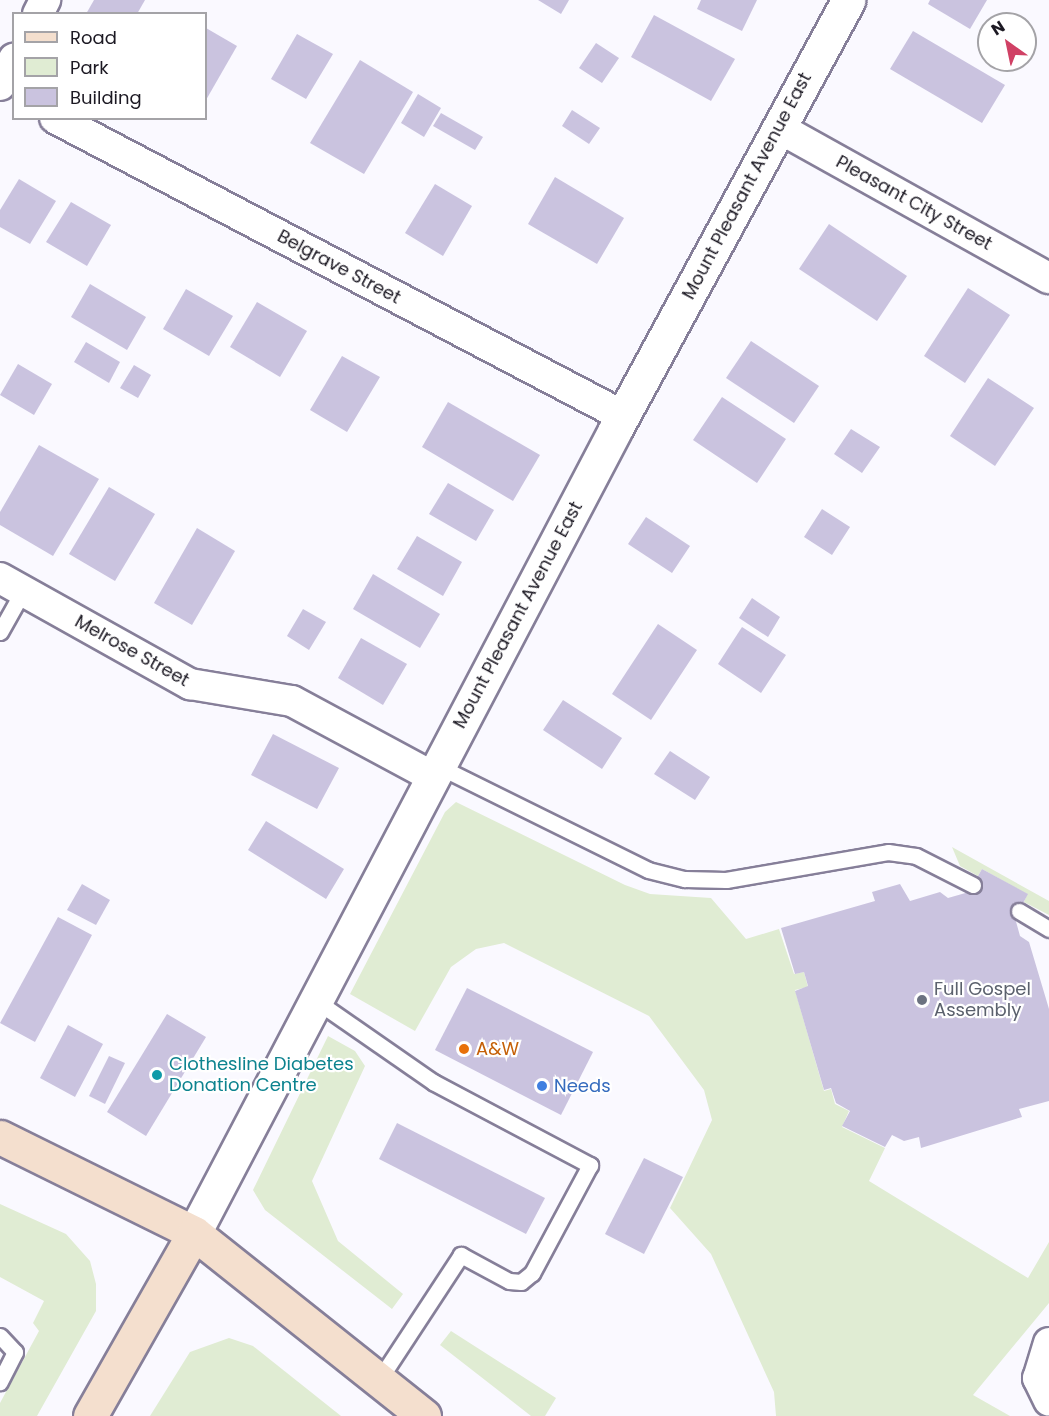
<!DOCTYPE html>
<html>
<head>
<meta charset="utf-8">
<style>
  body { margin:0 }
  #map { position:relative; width:1049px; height:1416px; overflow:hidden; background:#faf9ff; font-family:Poppins,sans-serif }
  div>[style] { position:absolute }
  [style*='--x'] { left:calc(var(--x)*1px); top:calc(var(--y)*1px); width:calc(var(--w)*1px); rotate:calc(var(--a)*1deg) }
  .green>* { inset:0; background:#e0ecd3 }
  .building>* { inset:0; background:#cac3df }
  .roads { filter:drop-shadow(2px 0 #867f99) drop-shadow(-2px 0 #867f99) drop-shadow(0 2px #867f99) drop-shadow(0 -2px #867f99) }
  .service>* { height:15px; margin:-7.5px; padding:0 7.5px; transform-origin:7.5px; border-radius:7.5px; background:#fff }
  .minor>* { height:30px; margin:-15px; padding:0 15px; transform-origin:15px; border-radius:15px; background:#fff }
  .tertiary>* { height:33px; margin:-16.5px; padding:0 16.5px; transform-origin:16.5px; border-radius:16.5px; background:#fff }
  .secondary>* { height:33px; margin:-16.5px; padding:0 16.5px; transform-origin:16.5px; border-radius:16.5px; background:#f4dfce }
  .dots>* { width:16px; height:16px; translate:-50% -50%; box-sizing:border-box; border:3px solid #fff; border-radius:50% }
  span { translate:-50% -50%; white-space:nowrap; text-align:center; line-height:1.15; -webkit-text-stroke:4.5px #fff; paint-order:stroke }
  .street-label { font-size:18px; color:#1c1923 }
  .worship-label { font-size:18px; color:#5b616d }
  .left { translate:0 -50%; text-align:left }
  .food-label { font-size:18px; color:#c56008 }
  .culture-label { font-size:18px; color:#0d838f }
  .shop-label { font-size:18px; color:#366cbe }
  .legend { position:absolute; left:12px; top:12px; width:195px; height:108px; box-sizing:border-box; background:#fff; border:2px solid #a4a3a7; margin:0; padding:8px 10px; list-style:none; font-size:18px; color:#1c1923 }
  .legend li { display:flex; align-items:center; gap:12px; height:30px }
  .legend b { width:30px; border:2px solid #a4a3a7 }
  .north { position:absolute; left:977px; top:12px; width:60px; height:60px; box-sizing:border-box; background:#fff; border:2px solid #a4a3a7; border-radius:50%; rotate:327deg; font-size:16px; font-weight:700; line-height:24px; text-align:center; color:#1c1923 }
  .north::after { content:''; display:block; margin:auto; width:21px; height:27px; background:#d04165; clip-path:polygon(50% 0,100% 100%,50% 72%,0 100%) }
</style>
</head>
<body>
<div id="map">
  <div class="green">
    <i style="clip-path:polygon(456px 802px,625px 885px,650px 894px,711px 898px,746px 939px,779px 929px,794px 974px,804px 972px,808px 987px,795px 990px,824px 1091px,831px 1089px,835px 1104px,849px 1111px,842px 1127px,885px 1148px,869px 1181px,1028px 1278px,1049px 1242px,1049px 1303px,973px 1395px,1010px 1416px,776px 1416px,774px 1392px,711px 1254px,670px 1208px,712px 1120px,704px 1090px,649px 1016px,504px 943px,476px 949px,451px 967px,415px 1031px,350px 994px,445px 812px)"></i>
    <i style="clip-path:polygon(952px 847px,1049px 901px,1049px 915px,1024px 902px,1027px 894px,982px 869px,978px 876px,960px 866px)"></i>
    <i style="clip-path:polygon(328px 1036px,355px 1051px,365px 1066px,312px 1181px,338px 1241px,403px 1294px,392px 1309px,265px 1210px,253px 1190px)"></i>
    <i style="clip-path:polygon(0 1204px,66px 1234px,90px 1261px,96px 1284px,96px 1311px,37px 1416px,0 1416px,0 1403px,39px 1331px,33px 1323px,44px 1301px,0 1277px)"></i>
    <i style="clip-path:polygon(451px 1331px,556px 1398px,545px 1416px,531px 1416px,440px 1345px)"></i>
    <i style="clip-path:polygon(229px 1338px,253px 1346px,341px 1416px,150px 1416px,190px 1352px)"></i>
  </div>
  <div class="building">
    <i style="clip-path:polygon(94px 0,145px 0,137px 14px,86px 14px)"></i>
    <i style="clip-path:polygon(538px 0,569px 0,561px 14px)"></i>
    <i style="clip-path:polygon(701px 0,757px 0,742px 31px,697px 9px)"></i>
    <i style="clip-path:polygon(930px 0,987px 0,970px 29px,928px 4px)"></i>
    <i style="clip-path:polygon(654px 15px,735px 59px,711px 101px,631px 57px)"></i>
    <i style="clip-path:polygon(206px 28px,237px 46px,206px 100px)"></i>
    <i style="clip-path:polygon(913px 31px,1005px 85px,982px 123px,890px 69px)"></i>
    <i style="clip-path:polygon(297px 34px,333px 54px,306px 99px,271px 79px)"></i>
    <i style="clip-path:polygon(596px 43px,619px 58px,602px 83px,579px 68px)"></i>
    <i style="clip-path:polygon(360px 60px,413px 92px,364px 174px,310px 143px)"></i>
    <i style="clip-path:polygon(418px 94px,441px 108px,424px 137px,401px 123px)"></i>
    <i style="clip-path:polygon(572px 110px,600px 128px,589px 144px,562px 126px)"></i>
    <i style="clip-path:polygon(441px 113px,483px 137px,475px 150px,433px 126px)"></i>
    <i style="clip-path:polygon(555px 177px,624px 218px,597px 264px,528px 224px)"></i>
    <i style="clip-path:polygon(19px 179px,56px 201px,30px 244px,0 227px,0 210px)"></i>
    <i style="clip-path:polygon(435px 184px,472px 206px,443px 256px,405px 233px)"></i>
    <i style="clip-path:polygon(71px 202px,111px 225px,87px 266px,46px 242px)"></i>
    <i style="clip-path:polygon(829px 224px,907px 276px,877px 321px,799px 269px)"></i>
    <i style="clip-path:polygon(90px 284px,146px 317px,127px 350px,71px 317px)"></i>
    <i style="clip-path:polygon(968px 288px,1010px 315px,965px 383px,924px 356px)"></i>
    <i style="clip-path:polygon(186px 289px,233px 316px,209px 356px,163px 329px)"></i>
    <i style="clip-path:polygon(257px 302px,307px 331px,280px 377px,230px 347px)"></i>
    <i style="clip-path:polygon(751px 341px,819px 386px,794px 423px,726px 378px)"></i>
    <i style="clip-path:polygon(86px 342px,120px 362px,109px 383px,74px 362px)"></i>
    <i style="clip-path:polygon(342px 356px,380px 377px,347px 432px,310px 410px)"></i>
    <i style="clip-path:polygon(18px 364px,52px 384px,34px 415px,0 395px)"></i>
    <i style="clip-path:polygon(134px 365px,151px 375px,138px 398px,120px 388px)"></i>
    <i style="clip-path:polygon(988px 378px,1034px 408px,995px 466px,950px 436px)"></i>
    <i style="clip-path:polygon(722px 397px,786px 439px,757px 483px,693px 440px)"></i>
    <i style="clip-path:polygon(448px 402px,540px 455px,513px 501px,422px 447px)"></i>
    <i style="clip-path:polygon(851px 429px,880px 447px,862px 473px,834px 454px)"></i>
    <i style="clip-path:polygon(39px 445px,99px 479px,53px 556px,0 525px,0 512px)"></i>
    <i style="clip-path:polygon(448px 483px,494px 510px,476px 541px,429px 514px)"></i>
    <i style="clip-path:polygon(109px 487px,155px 514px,115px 581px,69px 554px)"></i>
    <i style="clip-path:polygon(822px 509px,850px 527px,832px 555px,804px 537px)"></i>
    <i style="clip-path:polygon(646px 517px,690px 546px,672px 573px,628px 544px)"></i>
    <i style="clip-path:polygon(197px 528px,235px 551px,192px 625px,154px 603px)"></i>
    <i style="clip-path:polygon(417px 536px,462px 562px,443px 596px,397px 569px)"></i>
    <i style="clip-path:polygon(373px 574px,440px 614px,420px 648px,353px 609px)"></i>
    <i style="clip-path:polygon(752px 598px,780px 617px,768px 637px,739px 618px)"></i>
    <i style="clip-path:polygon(303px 609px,326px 622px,309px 650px,287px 636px)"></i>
    <i style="clip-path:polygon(658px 624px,697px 650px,651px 720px,612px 694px)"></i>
    <i style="clip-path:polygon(742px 627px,786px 655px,761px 693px,718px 664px)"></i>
    <i style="clip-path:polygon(361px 638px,407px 664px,383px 705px,338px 678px)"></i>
    <i style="clip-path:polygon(563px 700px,622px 738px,602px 769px,543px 730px)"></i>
    <i style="clip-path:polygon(273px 734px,339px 768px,317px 809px,251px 775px)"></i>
    <i style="clip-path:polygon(670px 751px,710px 777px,695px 800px,654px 774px)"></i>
    <i style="clip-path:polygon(266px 821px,344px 869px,326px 899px,248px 850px)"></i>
    <i style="clip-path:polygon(982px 869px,1028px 894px,1015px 918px,1020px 936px,1029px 942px,1049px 1009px,1049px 1101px,1019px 1109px,1022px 1117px,921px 1148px,919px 1137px,904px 1141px,892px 1135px,885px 1147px,842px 1126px,850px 1111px,836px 1103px,831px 1088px,824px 1090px,795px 991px,808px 986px,804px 972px,795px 974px,781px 928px,875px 901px,872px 892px,900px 884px,910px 901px,940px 892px,948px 898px,969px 892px)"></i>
    <i style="clip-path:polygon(82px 884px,110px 900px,96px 925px,67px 910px)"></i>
    <i style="clip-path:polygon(58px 917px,92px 935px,35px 1042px,0 1023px)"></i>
    <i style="clip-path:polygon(467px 988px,593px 1052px,561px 1115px,435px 1050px)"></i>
    <i style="clip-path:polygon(167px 1014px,206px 1037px,146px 1136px,107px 1112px)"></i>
    <i style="clip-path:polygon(68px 1025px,103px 1044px,75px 1097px,40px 1078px)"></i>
    <i style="clip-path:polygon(109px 1056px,125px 1063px,105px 1104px,89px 1096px)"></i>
    <i style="clip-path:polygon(397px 1123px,545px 1198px,526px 1234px,379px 1159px)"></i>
    <i style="clip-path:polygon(644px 1158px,683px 1177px,644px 1254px,605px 1234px)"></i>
  </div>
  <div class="roads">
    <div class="service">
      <i style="--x:0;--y:632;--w:47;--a:-60.7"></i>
      <i style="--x:438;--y:766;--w:234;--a:26.3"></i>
      <i style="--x:648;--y:870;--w:38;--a:14"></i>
      <i style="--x:685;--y:879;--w:41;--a:1.4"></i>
      <i style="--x:726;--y:880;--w:164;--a:-9.8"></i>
      <i style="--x:888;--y:852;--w:28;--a:8"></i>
      <i style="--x:916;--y:856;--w:64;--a:27"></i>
      <i style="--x:1019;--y:911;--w:35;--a:31"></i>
      <i style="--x:315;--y:1000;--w:144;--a:34.8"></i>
      <i style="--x:433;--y:1082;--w:178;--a:27.9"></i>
      <i style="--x:590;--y:1165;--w:123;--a:118.2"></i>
      <i style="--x:532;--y:1273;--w:14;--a:141"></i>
      <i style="--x:521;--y:1282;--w:12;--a:-175"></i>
      <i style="--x:509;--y:1281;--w:55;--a:-151.6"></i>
      <i style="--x:461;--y:1255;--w:149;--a:123.3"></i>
      <i style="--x:0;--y:1336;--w:22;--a:47"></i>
      <i style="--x:15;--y:1352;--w:34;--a:117"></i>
    </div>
    <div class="minor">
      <i style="--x:38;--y:14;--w:16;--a:-63"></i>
      <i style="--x:0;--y:85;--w:30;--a:-62"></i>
      <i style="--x:55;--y:118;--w:641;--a:27.68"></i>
      <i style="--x:779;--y:128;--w:309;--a:29.1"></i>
      <i style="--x:0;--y:578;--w:218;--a:29.2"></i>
      <i style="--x:190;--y:684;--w:103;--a:9.5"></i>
      <i style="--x:292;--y:701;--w:160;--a:28.3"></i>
      <i style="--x:1049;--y:1343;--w:37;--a:107"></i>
      <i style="--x:1038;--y:1378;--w:25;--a:64"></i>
    </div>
    <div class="tertiary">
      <i style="--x:194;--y:1233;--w:907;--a:-62.33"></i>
      <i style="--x:615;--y:430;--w:489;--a:-61.5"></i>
    </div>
    <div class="secondary">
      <i style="--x:0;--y:1137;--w:216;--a:26.3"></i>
      <i style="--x:194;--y:1233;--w:294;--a:38.5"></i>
      <i style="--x:90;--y:1416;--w:210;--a:-60.4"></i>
    </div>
  </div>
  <div class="dots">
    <i style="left:922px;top:1000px;background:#6b7280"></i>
    <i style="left:464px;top:1049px;background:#e8710a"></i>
    <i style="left:157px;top:1075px;background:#0f9aa8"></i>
    <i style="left:542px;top:1086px;background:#3f7fe0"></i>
  </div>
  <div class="street-label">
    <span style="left:747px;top:186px;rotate:-62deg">Mount Pleasant Avenue East</span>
    <span style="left:914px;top:203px;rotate:29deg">Pleasant City Street</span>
    <span style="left:339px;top:267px;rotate:28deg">Belgrave Street</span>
    <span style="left:518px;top:615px;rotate:-62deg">Mount Pleasant Avenue East</span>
    <span style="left:132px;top:651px;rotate:29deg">Melrose Street</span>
  </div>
  <div class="worship-label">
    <span class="left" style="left:934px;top:1000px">Full Gospel<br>Assembly</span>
  </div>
  <div class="food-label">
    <span class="left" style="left:476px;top:1049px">A&amp;W</span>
  </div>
  <div class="culture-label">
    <span class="left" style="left:169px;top:1075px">Clothesline Diabetes<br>Donation Centre</span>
  </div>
  <div class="shop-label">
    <span class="left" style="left:554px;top:1086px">Needs</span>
  </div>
  <ul class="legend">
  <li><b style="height:8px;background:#f4dfce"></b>Road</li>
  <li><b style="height:16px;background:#e0ecd3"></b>Park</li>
  <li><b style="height:16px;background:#cac3df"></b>Building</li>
  </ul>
  <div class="north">N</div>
</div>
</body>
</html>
